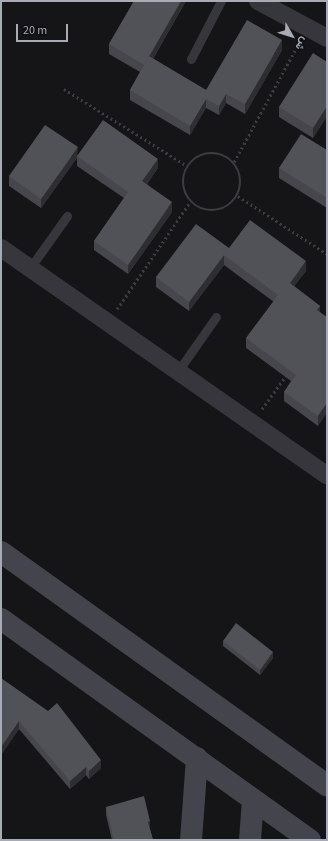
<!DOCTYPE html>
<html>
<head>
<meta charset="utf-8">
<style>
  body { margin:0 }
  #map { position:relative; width:328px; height:841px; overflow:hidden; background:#151517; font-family:"Source Sans 3",Vazirmatn,sans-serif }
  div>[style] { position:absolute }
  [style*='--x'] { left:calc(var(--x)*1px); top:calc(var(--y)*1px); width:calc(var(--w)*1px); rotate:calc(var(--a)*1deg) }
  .path>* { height:2.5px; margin-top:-1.25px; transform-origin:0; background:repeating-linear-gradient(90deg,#3c3d43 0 2px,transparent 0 5px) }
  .path>.ring { margin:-1.25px; padding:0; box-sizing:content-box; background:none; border:2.5px solid #3c3d43; border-radius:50% }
  .lane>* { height:9px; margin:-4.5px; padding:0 4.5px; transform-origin:4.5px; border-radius:4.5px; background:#36363c }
  .street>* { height:18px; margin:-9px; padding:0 9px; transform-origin:9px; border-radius:9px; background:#36363c }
  .secondary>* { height:22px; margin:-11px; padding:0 11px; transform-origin:11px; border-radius:11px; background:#44454c }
  .wall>* { inset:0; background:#46464c }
  .shaded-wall>* { inset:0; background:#2e2e32 }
  .building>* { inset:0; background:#515158 }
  span { translate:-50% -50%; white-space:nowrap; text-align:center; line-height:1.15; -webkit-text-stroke:4px #101012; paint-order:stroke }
  .frame { position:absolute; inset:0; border:2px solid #a7aab7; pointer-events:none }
  .north { position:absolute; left:272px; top:16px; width:40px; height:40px; -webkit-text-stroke:3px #101012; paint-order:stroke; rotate:129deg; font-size:11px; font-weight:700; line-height:16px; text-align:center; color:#a7aab7 }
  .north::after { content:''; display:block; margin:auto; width:14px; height:18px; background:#a7aab7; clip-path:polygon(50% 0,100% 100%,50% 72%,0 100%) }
  .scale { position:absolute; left:16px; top:24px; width:52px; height:18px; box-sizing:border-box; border:2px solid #a7aab7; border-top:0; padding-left:5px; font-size:12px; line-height:14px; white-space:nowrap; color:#a7aab7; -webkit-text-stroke:3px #101012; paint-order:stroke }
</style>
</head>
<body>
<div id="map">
  <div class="path">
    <i style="--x:64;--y:89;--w:145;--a:32"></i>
    <i class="ring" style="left:183px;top:153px;width:55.5px;height:55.5px"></i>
    <i style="--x:234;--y:162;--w:136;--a:-61.4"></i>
    <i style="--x:238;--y:196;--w:106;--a:33.1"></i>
    <i style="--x:117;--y:309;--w:130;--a:-55.7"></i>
    <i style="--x:262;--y:409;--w:43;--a:-54.5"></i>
  </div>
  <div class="lane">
    <i style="--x:191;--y:59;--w:65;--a:-62.7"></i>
    <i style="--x:30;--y:268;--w:64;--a:-54.6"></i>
    <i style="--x:178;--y:371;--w:66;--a:-54.9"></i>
  </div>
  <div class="street">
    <i style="--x:258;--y:1;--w:78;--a:28.2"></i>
    <i style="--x:1;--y:248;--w:397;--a:34.9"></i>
  </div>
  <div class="secondary">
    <i style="--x:1;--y:552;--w:401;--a:35.6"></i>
    <i style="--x:1;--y:619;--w:380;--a:35.6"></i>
    <i style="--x:191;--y:840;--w:82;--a:-85.8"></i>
    <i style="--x:250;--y:840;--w:40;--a:-85.7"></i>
  </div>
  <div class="wall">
    <i style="clip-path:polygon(134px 1px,186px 1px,153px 59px,206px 90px,282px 50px,245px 114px,226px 103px,219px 115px,206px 108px,190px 135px,130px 100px,130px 90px,140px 72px,109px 54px,109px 44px)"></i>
    <i style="clip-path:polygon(327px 62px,327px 116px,313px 138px,279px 117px,279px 107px)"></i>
    <i style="clip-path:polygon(327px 150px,327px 208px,279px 178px,279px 168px)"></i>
    <i style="clip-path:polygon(78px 155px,158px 168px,147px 184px,172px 212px,128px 274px,94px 250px,94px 241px,124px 198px,77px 166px,77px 158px,41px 208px,9px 186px,9px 176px)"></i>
    <i style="clip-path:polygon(229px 248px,306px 271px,294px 286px,320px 306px,318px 426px,284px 401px,284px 392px,291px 381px,246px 348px,246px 338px,274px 302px,224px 265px,189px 311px,156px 287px,156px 277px)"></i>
    <i style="clip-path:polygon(223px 641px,273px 658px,260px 675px,223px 646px)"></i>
    <i style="clip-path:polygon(1px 678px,101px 768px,89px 779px,86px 775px,70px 789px,19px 729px,1px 755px)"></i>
    <i style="clip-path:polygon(106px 807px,150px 829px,153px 840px,112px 840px,106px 815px)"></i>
  </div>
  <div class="shaded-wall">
    <i style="clip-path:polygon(181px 1px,186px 1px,144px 74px,144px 65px)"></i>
    <i style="clip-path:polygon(282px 40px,282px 50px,245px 114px,245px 104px)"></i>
    <i style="clip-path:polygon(226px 94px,226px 103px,219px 115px,219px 106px)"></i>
    <i style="clip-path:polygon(206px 99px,206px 108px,190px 135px,190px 126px)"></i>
    <i style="clip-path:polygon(327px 106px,327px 116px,313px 138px,313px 128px)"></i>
    <i style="clip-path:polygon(78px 147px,77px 158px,41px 208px,41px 199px)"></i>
    <i style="clip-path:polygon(158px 159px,158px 168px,142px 191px,142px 181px)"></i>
    <i style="clip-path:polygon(172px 202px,172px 212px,128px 274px,128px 265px)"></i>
    <i style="clip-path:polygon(224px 255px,224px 265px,189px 311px,189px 302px)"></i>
    <i style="clip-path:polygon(306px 261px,306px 271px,290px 292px,290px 283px)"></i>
    <i style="clip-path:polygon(320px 306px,320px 315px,317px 310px)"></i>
    <i style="clip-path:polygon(327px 403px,327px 413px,318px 426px,318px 416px)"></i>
    <i style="clip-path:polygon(273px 652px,273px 658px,260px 675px,260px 670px)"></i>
    <i style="clip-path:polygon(19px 721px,19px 729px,1px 755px,1px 747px)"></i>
    <i style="clip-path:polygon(101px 760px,101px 768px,89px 779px,89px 771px)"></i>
    <i style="clip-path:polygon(86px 767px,86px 775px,70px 789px,70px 781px)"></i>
    <i style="clip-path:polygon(150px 821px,150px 829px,148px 822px)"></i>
  </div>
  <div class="building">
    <i style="clip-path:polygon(134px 1px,181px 1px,144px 65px,109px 44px)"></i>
    <i style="clip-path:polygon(247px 20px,282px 40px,245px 104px,226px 94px,219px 106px,206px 99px,190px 126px,130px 90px,149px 56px,206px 90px)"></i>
    <i style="clip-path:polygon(313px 53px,327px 62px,327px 106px,313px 128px,279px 107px)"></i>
    <i style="clip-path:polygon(103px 120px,158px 159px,142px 181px,172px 202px,128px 265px,94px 241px,128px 192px,77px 156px)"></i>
    <i style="clip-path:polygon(45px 125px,78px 147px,41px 199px,9px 176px)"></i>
    <i style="clip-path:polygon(301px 134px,327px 150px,327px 198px,279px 168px)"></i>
    <i style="clip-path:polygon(250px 220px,306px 261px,290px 283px,320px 306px,317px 310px,327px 317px,327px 403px,318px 416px,284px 392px,296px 375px,246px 338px,278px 295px,224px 255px,189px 302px,156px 277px,196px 224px,229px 248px)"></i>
    <i style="clip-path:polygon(236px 623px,273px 652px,260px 670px,223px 641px)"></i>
    <i style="clip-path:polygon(1px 678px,48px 711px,57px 703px,101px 760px,89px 771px,86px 767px,70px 781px,19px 721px,1px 747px)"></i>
    <i style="clip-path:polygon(144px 796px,150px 821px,148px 822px,153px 840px,114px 840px,106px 807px)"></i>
  </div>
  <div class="frame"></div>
  <div class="north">ش</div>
  <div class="scale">20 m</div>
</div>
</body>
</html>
